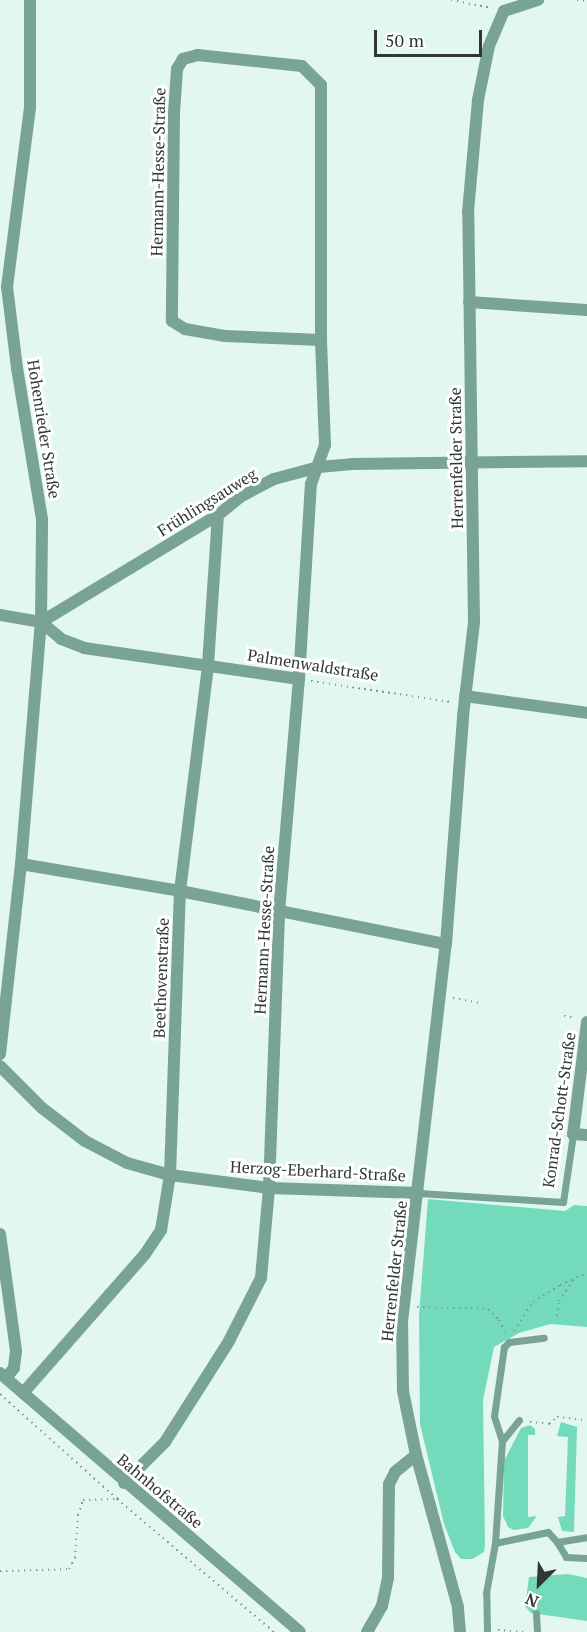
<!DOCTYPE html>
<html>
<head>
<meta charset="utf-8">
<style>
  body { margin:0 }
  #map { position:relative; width:587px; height:1632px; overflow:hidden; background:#e1f7ef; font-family:"PT Serif",serif }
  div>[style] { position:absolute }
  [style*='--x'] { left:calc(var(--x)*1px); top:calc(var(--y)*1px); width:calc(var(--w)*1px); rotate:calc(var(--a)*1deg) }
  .green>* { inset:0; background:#73dbbc }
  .path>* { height:2px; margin-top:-1px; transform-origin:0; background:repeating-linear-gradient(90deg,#869590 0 1.5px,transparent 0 6px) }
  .service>* { height:7px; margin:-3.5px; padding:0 3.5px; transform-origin:3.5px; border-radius:3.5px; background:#79a395 }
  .minor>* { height:12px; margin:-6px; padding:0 6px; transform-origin:6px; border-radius:6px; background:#79a395 }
  .tertiary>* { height:12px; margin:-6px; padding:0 6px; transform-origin:6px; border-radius:6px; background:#79a395 }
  span { translate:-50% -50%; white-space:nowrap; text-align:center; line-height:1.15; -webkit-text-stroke:6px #fff; paint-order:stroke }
  .street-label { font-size:16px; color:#303835 }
  .north { position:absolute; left:509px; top:1554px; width:60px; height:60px; -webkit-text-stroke:4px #fff; paint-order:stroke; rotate:204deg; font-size:16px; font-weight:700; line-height:24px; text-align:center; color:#303835 }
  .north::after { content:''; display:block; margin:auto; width:21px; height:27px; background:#303835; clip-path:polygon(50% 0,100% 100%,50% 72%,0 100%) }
  .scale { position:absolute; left:374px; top:30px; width:108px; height:27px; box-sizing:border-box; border:3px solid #303835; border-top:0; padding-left:8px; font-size:18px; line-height:21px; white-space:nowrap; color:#303835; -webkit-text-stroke:4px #fff; paint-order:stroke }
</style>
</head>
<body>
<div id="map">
  <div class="green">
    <i style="clip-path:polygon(428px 1199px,565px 1211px,574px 1205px,587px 1206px,587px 1327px,550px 1324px,519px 1333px,494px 1347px,483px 1400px,485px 1545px,484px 1552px,472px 1559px,461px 1559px,455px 1552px,444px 1524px,420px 1424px,419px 1315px)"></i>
    <i style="clip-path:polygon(561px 1422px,577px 1427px,574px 1532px,562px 1531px,558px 1517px,565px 1516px,568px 1437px,557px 1436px)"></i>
    <i style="clip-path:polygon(530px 1425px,535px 1429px,535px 1435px,528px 1435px,528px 1517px,537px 1516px,528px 1528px,514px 1530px,508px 1527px,503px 1516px,504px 1461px,521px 1428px)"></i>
    <i style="clip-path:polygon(568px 1574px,587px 1578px,587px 1621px,531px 1613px,525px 1606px,529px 1577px)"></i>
  </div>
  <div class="path">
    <i style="--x:451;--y:0;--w:42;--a:11"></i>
    <i style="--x:577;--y:0;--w:10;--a:6"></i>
    <i style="--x:311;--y:681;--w:142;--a:8.5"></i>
    <i style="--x:453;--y:998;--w:27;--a:10"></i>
    <i style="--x:564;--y:1016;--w:11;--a:10"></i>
    <i style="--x:417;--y:1307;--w:71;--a:1.6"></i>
    <i style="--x:488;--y:1309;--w:16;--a:45"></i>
    <i style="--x:499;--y:1320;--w:13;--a:63"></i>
    <i style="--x:557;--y:1316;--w:15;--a:-82"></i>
    <i style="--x:559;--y:1301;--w:27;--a:-56"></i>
    <i style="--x:514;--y:1331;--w:35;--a:-57"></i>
    <i style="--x:533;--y:1302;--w:32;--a:-32"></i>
    <i style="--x:560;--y:1285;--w:30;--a:-24"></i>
    <i style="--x:0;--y:1394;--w:157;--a:41.9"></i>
    <i style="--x:117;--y:1499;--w:206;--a:40.3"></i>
    <i style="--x:530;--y:1422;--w:19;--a:6"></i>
    <i style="--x:549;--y:1424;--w:11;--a:-41"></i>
    <i style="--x:557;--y:1417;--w:30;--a:6"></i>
    <i style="--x:0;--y:1571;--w:69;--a:-1.7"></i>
    <i style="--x:69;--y:1569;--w:13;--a:-61"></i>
    <i style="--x:75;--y:1558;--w:43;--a:-86"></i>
    <i style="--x:78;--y:1515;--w:16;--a:-72"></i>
    <i style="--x:83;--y:1500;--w:34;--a:-2"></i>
    <i style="--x:117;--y:1499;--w:6;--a:-45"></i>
    <i style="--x:498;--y:1630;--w:27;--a:4"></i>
  </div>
  <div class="service">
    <i style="--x:419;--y:1193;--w:144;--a:3.6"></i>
    <i style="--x:563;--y:1202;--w:69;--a:-81.6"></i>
    <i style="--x:502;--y:1441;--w:26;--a:-108"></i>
    <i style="--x:494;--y:1416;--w:70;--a:-81.8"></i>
    <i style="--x:504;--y:1347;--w:7;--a:-45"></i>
    <i style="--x:509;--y:1342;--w:35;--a:-7"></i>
    <i style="--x:557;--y:1542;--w:17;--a:59"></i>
    <i style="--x:566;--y:1557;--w:21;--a:3"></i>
    <i style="--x:495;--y:1543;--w:54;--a:-11.7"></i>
    <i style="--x:548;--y:1532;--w:13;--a:48"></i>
    <i style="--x:557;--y:1542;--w:30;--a:-9"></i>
    <i style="--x:536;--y:1613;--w:19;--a:87"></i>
    <i style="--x:487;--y:1632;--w:39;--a:-91"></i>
    <i style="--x:486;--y:1593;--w:51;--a:-79.8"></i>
    <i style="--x:495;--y:1543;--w:102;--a:-86.1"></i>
    <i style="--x:502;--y:1441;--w:27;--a:-51"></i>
  </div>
  <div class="minor">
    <i style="--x:469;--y:302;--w:118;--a:3.9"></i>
    <i style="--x:0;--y:615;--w:42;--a:9.7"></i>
    <i style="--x:41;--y:622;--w:207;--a:-31.2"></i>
    <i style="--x:218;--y:515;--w:28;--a:-39"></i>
    <i style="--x:240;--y:497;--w:38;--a:-28"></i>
    <i style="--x:274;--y:479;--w:47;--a:-14.9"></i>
    <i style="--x:319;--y:467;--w:33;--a:-5"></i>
    <i style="--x:352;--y:464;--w:235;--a:-0.7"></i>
    <i style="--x:41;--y:622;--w:26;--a:40"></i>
    <i style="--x:61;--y:639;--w:25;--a:21"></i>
    <i style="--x:84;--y:648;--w:217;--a:8.2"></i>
    <i style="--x:465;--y:696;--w:123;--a:7.9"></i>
    <i style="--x:21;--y:864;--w:161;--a:9.6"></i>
    <i style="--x:180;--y:891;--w:271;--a:11.3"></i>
    <i style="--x:587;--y:1022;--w:113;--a:97.1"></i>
    <i style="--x:573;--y:1134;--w:14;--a:4"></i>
    <i style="--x:0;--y:1054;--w:191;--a:-83.7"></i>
    <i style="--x:21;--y:864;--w:243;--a:-85.3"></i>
    <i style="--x:41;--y:622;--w:103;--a:-89.4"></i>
    <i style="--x:42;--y:519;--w:153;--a:-99.4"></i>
    <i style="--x:17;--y:368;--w:82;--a:-97"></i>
    <i style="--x:7;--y:287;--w:180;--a:-82.7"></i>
    <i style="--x:30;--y:108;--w:108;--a:-90"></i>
    <i style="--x:0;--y:1066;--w:59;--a:45"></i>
    <i style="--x:42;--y:1108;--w:54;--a:37.5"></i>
    <i style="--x:85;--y:1141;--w:47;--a:27.6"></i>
    <i style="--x:127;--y:1163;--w:45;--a:15.6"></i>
    <i style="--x:170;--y:1175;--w:100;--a:7.5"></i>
    <i style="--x:269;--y:1188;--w:150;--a:1.9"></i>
    <i style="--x:0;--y:1234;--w:118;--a:82.2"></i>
    <i style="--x:16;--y:1351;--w:17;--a:97"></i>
    <i style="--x:14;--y:1368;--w:13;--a:129"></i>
    <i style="--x:23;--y:1393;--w:185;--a:-48.7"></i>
    <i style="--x:145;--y:1254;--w:29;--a:-56"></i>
    <i style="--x:161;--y:1230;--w:56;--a:-80.7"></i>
    <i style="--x:170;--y:1175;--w:284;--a:-88"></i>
    <i style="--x:180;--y:891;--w:228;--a:-82.9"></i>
    <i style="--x:208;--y:665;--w:150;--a:-86.2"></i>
    <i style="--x:124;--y:1483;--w:58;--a:-45"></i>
    <i style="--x:165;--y:1442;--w:120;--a:-57.6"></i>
    <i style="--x:229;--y:1341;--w:71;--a:-63.1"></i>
    <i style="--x:261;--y:1278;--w:90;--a:-84.9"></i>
    <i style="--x:269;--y:1188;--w:276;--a:-87.9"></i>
    <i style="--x:279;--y:912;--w:234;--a:-85.1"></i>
    <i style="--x:299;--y:679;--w:195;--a:-86.5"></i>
    <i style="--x:311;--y:484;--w:41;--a:-70.3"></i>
    <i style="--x:325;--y:445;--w:105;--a:-92.2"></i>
    <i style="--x:321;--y:340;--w:255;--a:-90"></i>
    <i style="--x:321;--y:85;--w:27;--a:-135"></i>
    <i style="--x:302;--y:66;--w:105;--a:-174"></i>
    <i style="--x:198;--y:55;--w:16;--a:165"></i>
    <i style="--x:183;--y:59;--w:12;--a:121"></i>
    <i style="--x:177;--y:69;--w:44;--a:93.9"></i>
    <i style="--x:174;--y:113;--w:208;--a:90.6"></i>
    <i style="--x:172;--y:321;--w:15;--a:32"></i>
    <i style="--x:185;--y:329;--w:41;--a:9.9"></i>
    <i style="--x:225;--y:336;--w:96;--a:2.4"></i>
    <i style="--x:367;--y:1632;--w:30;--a:-60"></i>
    <i style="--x:382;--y:1606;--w:29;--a:-78"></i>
    <i style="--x:388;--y:1578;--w:94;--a:-89.4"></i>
    <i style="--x:389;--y:1484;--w:13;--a:-63"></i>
    <i style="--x:395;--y:1472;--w:27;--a:-39"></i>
    <i style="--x:460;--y:1632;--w:25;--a:-95"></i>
    <i style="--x:458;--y:1607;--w:158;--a:-105.4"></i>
    <i style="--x:416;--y:1455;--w:65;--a:-101.5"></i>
    <i style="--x:403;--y:1391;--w:69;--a:-90.8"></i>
    <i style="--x:402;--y:1322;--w:381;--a:-83.4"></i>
    <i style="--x:446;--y:944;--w:229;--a:-85.7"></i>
    <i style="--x:463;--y:716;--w:95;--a:-83.3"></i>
    <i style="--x:474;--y:622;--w:410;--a:-90.8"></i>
    <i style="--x:468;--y:212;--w:112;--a:-84.9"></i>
    <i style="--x:478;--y:100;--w:55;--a:-78.5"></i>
    <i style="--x:489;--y:46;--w:38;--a:-67"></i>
    <i style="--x:504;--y:11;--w:36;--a:-18"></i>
  </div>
  <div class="tertiary">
    <i style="--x:0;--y:1373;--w:396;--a:40.8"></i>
  </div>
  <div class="street-label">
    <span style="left:158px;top:172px;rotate:-89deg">Hermann-Hesse-Straße</span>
    <span style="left:44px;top:429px;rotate:81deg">Hohenrieder Straße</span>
    <span style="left:456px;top:458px;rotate:-91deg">Herrenfelder Straße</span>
    <span style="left:207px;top:502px;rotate:-32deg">Frühlingsauweg</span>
    <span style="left:313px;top:665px;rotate:9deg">Palmenwaldstraße</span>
    <span style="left:264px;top:930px;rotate:-87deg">Hermann-Hesse-Straße</span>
    <span style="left:161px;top:978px;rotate:-88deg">Beethovenstraße</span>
    <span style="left:559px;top:1110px;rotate:-82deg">Konrad-Schott-Straße</span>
    <span style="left:318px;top:1171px;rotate:3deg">Herzog-Eberhard-Straße</span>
    <span style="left:394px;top:1271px;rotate:-84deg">Herrenfelder Straße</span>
    <span style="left:160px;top:1491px;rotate:40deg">Bahnhofstraße</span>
  </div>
  <div class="north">N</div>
  <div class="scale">50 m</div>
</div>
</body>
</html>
